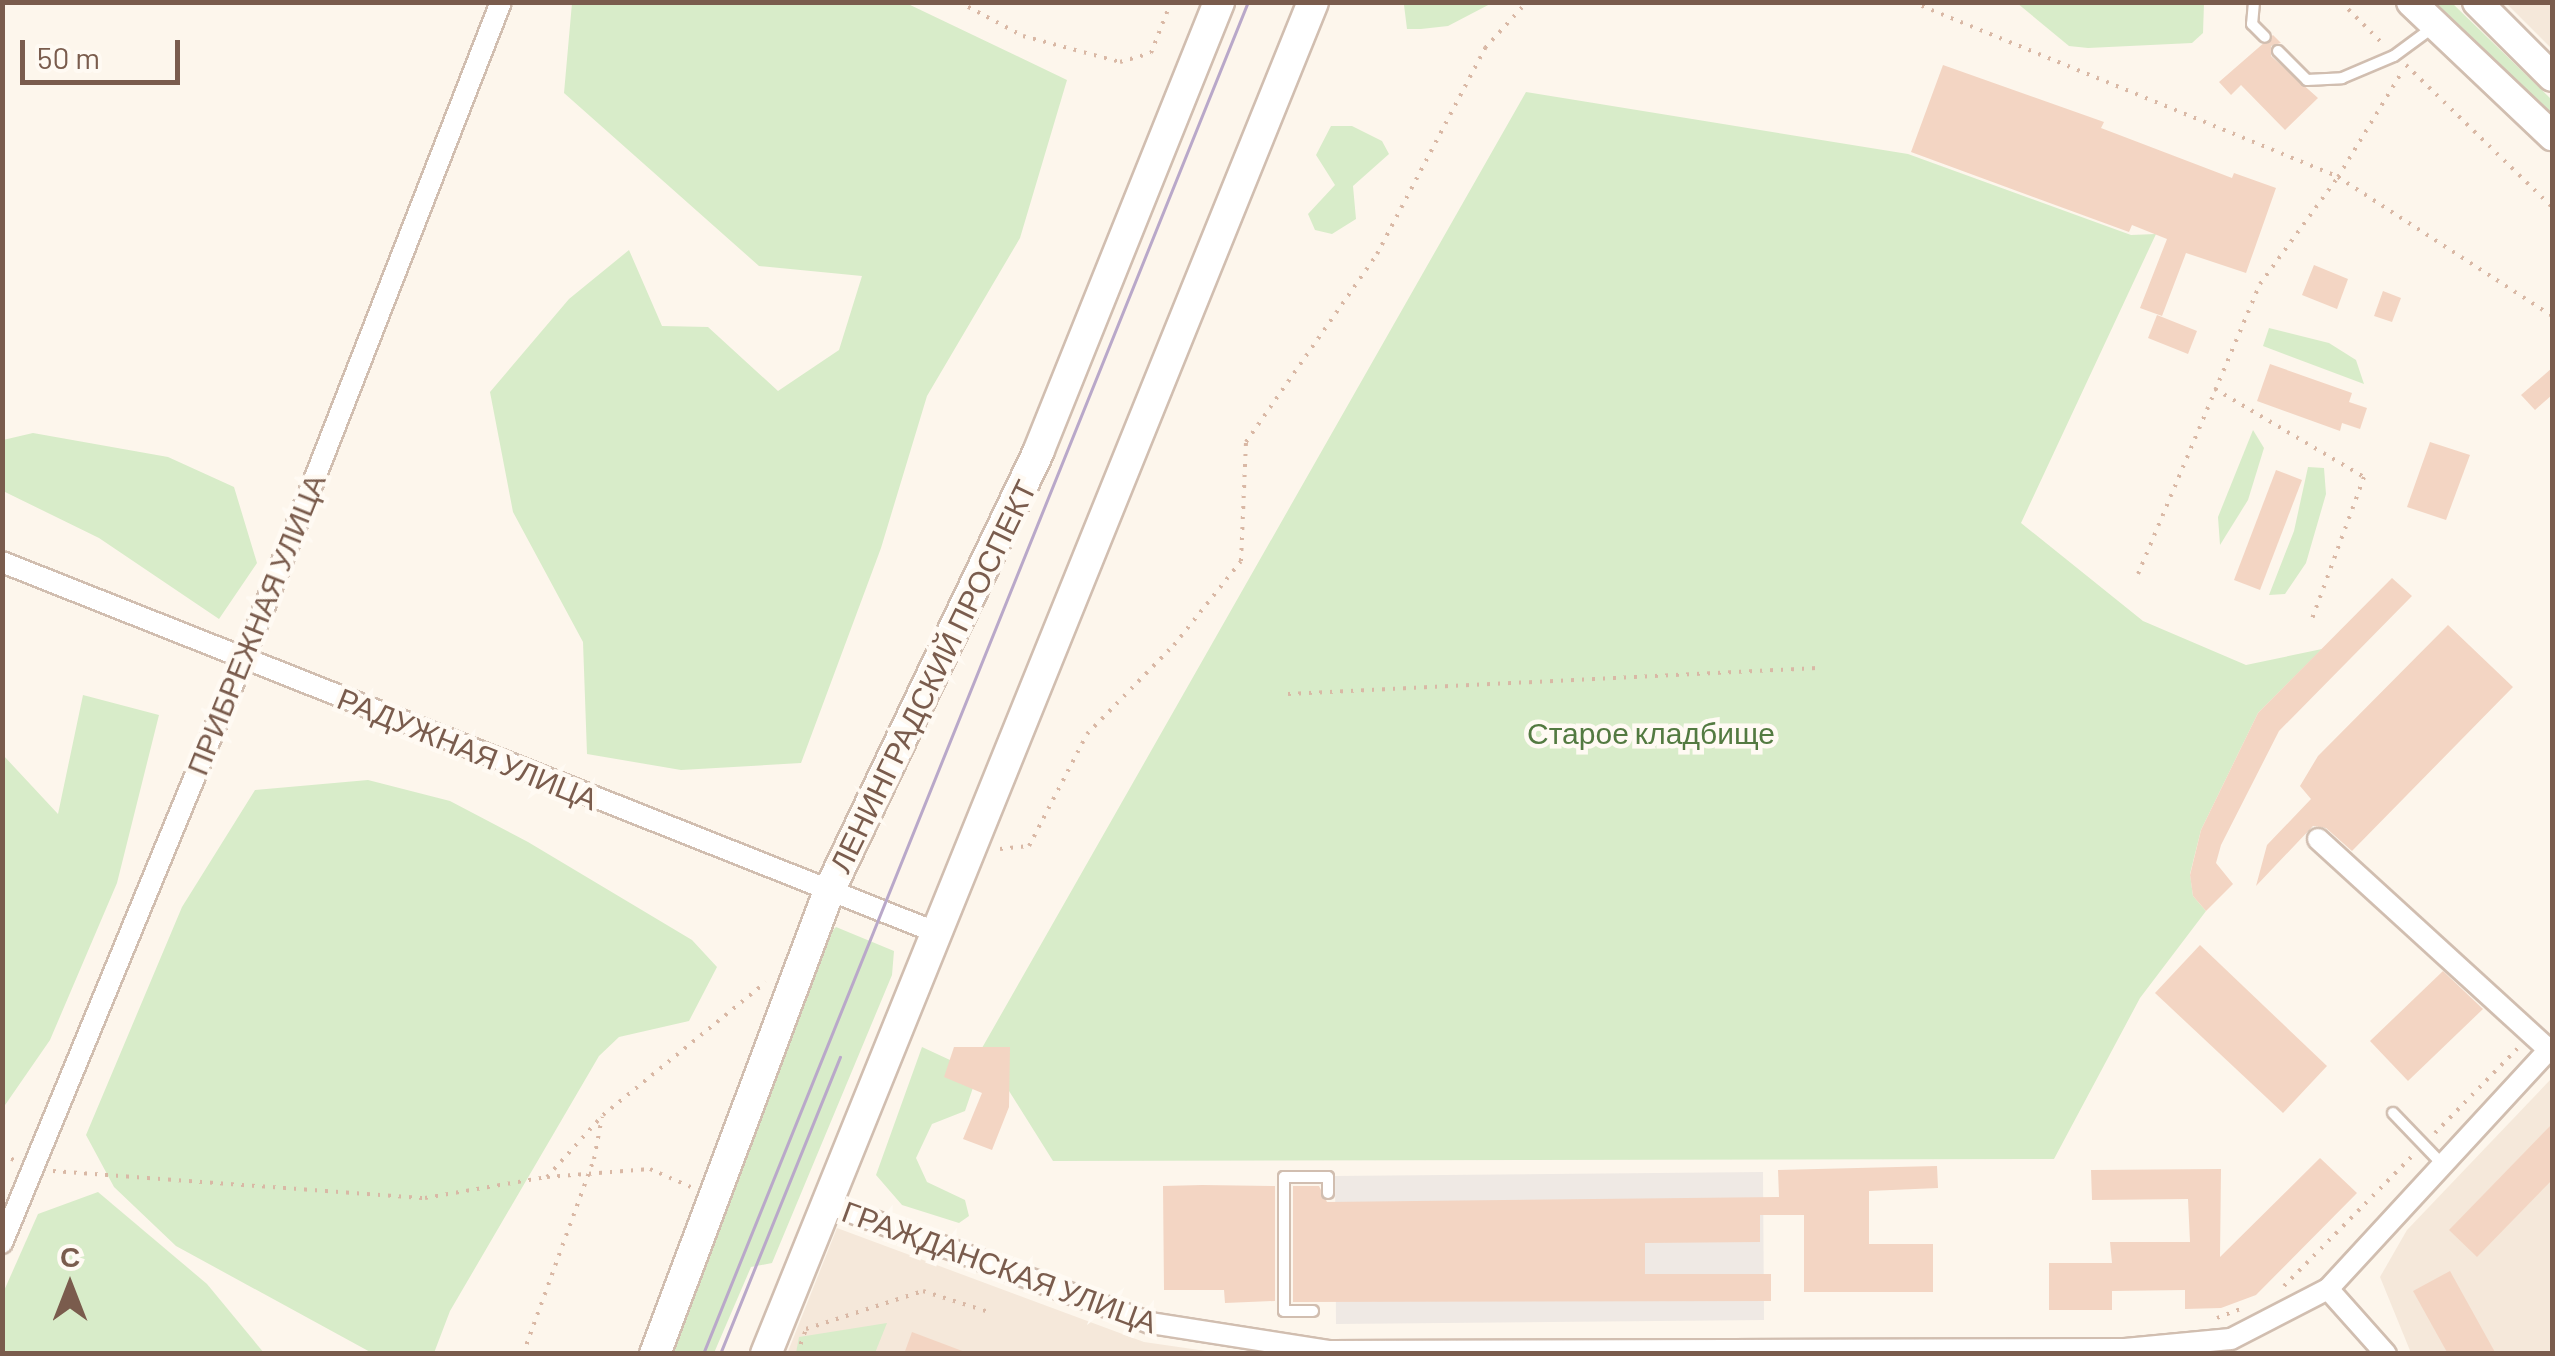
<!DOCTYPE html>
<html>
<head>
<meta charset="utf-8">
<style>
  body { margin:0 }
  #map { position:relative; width:2555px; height:1356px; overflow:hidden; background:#fdf6ec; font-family:Barlow,sans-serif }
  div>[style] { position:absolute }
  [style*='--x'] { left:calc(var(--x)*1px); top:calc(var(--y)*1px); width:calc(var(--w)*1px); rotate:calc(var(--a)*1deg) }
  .residential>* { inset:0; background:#f5e8da }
  .industrial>* { inset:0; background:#efe9e4 }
  .green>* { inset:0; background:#d8ecc9 }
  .building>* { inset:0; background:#f3d5c3 }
  .path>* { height:4px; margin-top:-2px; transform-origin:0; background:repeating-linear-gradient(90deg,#d9b8a5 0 2.5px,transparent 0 10.5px) }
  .roads { filter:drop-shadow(2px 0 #d1beb0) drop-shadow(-2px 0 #d1beb0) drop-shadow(0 2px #d1beb0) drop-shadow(0 -2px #d1beb0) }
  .service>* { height:10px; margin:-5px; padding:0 5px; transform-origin:5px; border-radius:5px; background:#fff }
  .minor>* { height:20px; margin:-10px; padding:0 10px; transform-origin:10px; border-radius:10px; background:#fff }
  .tertiary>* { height:28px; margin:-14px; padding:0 14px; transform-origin:14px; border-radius:14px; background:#fff }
  .secondary>* { height:30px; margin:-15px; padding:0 15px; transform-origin:15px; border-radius:15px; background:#fff }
  .tram>* { height:2.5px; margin:-1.25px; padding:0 1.25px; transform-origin:1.25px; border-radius:1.25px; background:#b9a8c9 }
  span { translate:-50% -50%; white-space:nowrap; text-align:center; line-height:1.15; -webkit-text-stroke:9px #fffaf3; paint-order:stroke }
  .street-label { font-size:30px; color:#7a5c4d }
  .park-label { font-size:30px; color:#537a41 }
  .frame { position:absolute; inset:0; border:5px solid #7a5c4d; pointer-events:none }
  .north { position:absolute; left:20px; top:1236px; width:100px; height:100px; -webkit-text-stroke:8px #fffaf3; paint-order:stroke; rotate:0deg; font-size:28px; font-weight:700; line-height:40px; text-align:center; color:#7a5c4d }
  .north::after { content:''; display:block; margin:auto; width:35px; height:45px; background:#7a5c4d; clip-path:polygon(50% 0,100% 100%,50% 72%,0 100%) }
  .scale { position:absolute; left:20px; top:40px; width:160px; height:45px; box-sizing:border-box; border:5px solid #7a5c4d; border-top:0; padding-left:12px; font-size:30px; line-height:35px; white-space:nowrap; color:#7a5c4d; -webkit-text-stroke:8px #fffaf3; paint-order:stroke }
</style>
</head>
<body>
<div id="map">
  <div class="residential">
    <i style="clip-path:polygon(2506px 3px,2552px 3px,2552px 49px)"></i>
    <i style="clip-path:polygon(2552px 1078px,2552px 1353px,2411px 1353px,2380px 1277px,2407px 1230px)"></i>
    <i style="clip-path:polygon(837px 1228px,1144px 1342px,1220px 1353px,787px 1354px)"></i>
  </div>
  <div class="industrial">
    <i style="clip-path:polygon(1763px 1172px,1764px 1320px,1336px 1324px,1335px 1176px)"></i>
  </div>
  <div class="green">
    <i style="clip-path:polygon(572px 3px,906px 3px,1067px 80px,1020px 238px,927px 396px,881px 548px,801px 763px,681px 770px,587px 754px,583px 642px,513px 512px,490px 392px,569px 299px,629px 250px,662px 326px,708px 327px,778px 391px,839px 350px,862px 276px,759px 266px,564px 93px)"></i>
    <i style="clip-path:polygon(1395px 3px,1492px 3px,1448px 26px,1421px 29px,1407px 29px,1404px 5px)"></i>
    <i style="clip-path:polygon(2204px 3px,2203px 33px,2192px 43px,2088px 48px,2069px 46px,2017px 3px)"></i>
    <i style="clip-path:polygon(2436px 3px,2452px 3px,2552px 100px,2552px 114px)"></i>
    <i style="clip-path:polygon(1526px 92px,1908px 154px,2131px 235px,2156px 234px,2021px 523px,2143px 621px,2246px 665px,2322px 649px,2258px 713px,2201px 830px,2190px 874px,2193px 896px,2206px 911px,2140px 998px,2054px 1159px,1053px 1161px,982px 1048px)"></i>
    <i style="clip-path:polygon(1331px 126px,1352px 126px,1382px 141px,1389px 154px,1353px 186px,1356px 219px,1332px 234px,1315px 230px,1308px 214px,1335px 185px,1316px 155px)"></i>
    <i style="clip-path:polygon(2269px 328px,2329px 343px,2356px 360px,2364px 384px,2263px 346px)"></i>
    <i style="clip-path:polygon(2253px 430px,2264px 448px,2248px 500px,2220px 545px,2218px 517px)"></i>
    <i style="clip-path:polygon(33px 433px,168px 457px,234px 487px,257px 563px,219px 619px,99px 538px,3px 491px,3px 440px)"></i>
    <i style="clip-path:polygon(2308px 467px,2324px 468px,2326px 494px,2306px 563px,2285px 594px,2269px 595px,2294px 531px)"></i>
    <i style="clip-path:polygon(83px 695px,159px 715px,117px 883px,50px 1040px,3px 1108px,3px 755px,58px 814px)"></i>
    <i style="clip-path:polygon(368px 780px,450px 801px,528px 842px,692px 940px,717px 967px,689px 1021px,619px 1037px,599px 1056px,450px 1311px,434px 1353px,372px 1353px,176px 1246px,114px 1187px,86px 1135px,182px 907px,255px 790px)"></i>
    <i style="clip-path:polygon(836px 927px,894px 951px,892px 975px,772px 1263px,751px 1267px,714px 1353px,673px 1354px,826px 937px)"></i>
    <i style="clip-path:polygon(922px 1047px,978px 1073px,965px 1111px,932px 1124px,916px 1158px,927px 1182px,965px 1200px,969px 1216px,959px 1223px,902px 1205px,876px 1175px)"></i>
    <i style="clip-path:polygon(98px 1192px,207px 1284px,264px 1353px,3px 1353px,3px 1293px,38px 1214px)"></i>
    <i style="clip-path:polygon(887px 1323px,875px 1353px,796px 1353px,799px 1337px)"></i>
  </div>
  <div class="building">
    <i style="clip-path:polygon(2273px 35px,2281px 43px,2271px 46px,2271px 56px,2318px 98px,2285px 130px,2241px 85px,2231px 95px,2219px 82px)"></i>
    <i style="clip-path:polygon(1943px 65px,2104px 122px,2101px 128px,2232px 178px,2234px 173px,2276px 188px,2246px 273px,2186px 253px,2162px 316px,2140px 308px,2167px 239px,2132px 225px,2129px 232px,1911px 152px)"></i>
    <i style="clip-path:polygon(2314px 265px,2348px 279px,2337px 309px,2302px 295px)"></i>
    <i style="clip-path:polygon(2383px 291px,2401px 298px,2392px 322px,2374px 316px)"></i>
    <i style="clip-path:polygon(2157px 315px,2197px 331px,2188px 354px,2148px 338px)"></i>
    <i style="clip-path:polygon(2270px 364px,2352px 393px,2349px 402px,2367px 408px,2360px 429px,2342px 423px,2340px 431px,2257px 401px)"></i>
    <i style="clip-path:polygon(2552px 368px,2552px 395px,2535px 410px,2521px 395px)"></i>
    <i style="clip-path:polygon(2430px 442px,2470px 455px,2446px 520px,2407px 507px)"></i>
    <i style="clip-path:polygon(2276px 470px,2302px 480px,2260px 590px,2234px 580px)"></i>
    <i style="clip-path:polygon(2392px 578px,2412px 596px,2279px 731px,2221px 845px,2216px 863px,2233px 884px,2206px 911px,2193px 896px,2190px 875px,2201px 830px,2258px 713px)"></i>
    <i style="clip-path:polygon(2448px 625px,2513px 687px,2352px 851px,2326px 828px,2313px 826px,2256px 886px,2267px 845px,2311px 799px,2300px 786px,2318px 756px)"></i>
    <i style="clip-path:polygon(2200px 945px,2327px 1066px,2283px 1113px,2155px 993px)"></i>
    <i style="clip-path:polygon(2443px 971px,2483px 1009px,2408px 1081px,2370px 1041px)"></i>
    <i style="clip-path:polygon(954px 1047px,1010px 1047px,1009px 1107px,992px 1150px,963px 1139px,982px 1093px,944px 1077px)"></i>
    <i style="clip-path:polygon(2552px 1124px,2552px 1180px,2477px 1257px,2449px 1230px)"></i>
    <i style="clip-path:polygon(2320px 1158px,2357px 1193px,2256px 1295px,2221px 1308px,2185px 1309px,2185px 1290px,2112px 1291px,2112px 1310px,2049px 1310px,2049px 1263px,2112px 1263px,2110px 1242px,2190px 1242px,2188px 1199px,2092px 1200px,2091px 1170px,2221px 1169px,2220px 1257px)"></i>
    <i style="clip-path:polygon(1937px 1166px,1938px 1188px,1869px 1191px,1869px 1244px,1933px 1244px,1933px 1292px,1804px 1292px,1804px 1215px,1760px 1215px,1760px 1242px,1645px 1243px,1645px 1274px,1771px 1274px,1771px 1301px,1293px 1302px,1293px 1186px,1319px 1186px,1327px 1202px,1779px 1197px,1778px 1170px)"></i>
    <i style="clip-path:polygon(1202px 1185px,1275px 1186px,1275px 1301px,1225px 1303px,1224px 1290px,1164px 1290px,1163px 1186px)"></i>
    <i style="clip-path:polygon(2450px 1271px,2496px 1354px,2448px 1354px,2413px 1291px)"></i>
    <i style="clip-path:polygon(912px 1332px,965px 1352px,965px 1354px,904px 1354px)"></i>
  </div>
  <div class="path">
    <i style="--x:959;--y:2;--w:72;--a:28"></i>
    <i style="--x:1023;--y:36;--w:100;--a:15"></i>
    <i style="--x:1120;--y:62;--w:32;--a:-16"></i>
    <i style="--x:1151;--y:53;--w:55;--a:-68.6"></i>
    <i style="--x:1912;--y:2;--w:461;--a:22.3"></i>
    <i style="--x:2338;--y:177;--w:255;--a:33"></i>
    <i style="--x:2341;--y:2;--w:61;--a:45"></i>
    <i style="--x:2406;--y:65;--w:204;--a:44.2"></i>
    <i style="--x:2215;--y:389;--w:173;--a:30.6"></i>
    <i style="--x:2364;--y:477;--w:151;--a:110.1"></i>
    <i style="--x:2138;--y:574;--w:315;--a:-67.2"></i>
    <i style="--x:2260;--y:284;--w:132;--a:-53.9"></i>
    <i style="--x:2338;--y:177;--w:125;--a:-58.7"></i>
    <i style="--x:1288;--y:694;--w:530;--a:-2.81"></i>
    <i style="--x:1000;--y:849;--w:29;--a:-6"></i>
    <i style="--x:1029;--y:846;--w:126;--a:-62.6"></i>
    <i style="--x:1087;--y:734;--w:124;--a:-45.7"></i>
    <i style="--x:1174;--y:645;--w:107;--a:-51.4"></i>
    <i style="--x:1241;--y:561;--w:119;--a:-87.6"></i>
    <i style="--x:1246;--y:442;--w:229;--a:-55.1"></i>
    <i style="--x:1377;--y:254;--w:233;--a:-62.3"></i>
    <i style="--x:1485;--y:48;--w:62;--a:-47.6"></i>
    <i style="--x:2435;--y:1133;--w:120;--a:-45.7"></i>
    <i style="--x:2;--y:1154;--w:16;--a:27"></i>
    <i style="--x:53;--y:1171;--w:373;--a:4.2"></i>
    <i style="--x:425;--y:1198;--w:124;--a:-9.8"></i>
    <i style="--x:547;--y:1177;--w:84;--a:-47.9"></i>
    <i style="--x:603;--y:1115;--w:210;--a:-39.2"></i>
    <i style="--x:547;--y:1177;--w:103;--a:-4.4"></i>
    <i style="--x:650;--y:1169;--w:47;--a:23.8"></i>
    <i style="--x:2284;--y:1286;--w:185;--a:-45.4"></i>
    <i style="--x:2217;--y:1318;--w:26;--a:-21"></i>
    <i style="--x:523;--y:1354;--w:208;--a:-70"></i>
    <i style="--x:594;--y:1159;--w:43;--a:-79.2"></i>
    <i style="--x:797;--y:1354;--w:27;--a:-70"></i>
    <i style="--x:806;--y:1329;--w:123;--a:-18"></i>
    <i style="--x:923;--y:1291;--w:72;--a:17.7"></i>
  </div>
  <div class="roads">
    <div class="service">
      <i style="--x:2254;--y:2;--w:22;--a:95"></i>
      <i style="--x:2252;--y:24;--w:18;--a:45"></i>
      <i style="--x:2278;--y:51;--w:41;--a:45"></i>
      <i style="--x:2307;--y:80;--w:35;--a:-3"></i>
      <i style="--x:2342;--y:78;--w:56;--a:-22.9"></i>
      <i style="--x:2394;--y:56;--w:47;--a:-36.4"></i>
      <i style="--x:2393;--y:1113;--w:71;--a:46.1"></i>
      <i style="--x:1313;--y:1311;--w:29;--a:180"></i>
      <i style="--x:1284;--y:1311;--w:134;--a:-90"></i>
      <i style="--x:1284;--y:1177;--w:44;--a:0"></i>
      <i style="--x:1328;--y:1177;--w:16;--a:90"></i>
    </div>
    <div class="minor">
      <i style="--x:2;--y:562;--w:1004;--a:21.63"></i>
      <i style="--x:2318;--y:839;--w:313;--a:42.4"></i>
      <i style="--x:826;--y:1203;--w:346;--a:20.3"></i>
      <i style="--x:1150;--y:1323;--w:180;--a:8.9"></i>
      <i style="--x:1328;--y:1351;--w:797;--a:-0.14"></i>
      <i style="--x:2125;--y:1349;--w:106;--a:-5.4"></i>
      <i style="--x:2231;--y:1339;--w:109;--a:-27.3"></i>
      <i style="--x:2328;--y:1289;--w:330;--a:-47.3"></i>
      <i style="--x:2;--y:1243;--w:662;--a:-67.54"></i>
      <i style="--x:255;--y:631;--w:675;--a:-68.64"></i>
      <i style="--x:2328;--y:1289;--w:87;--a:48.3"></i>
    </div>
    <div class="tertiary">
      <i style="--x:2411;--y:2;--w:195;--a:43.5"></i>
      <i style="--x:2477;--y:2;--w:106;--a:45"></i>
    </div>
    <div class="secondary">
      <i style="--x:655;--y:1354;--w:495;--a:-69.4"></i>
      <i style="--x:829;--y:891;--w:488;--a:-64.5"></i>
      <i style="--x:1039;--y:450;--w:483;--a:-68.1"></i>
      <i style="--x:766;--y:1354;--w:1458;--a:-67.97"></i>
    </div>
  </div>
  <div class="tram">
    <i style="--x:703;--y:1354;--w:1458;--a:-68.05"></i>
    <i style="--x:720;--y:1354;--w:320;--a:-68"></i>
  </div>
  <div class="street-label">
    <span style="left:255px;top:624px;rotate:-68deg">ПРИБРЕЖНАЯ УЛИЦА</span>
    <span style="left:932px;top:676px;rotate:-64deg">ЛЕНИНГРАДСКИЙ ПРОСПЕКТ</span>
    <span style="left:468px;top:748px;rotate:22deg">РАДУЖНАЯ УЛИЦА</span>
    <span style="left:1000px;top:1266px;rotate:20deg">ГРАЖДАНСКАЯ УЛИЦА</span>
  </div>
  <div class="park-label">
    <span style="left:1651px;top:732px">Старое кладбище</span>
  </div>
  <div class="frame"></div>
  <div class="north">С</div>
  <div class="scale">50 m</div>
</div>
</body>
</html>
